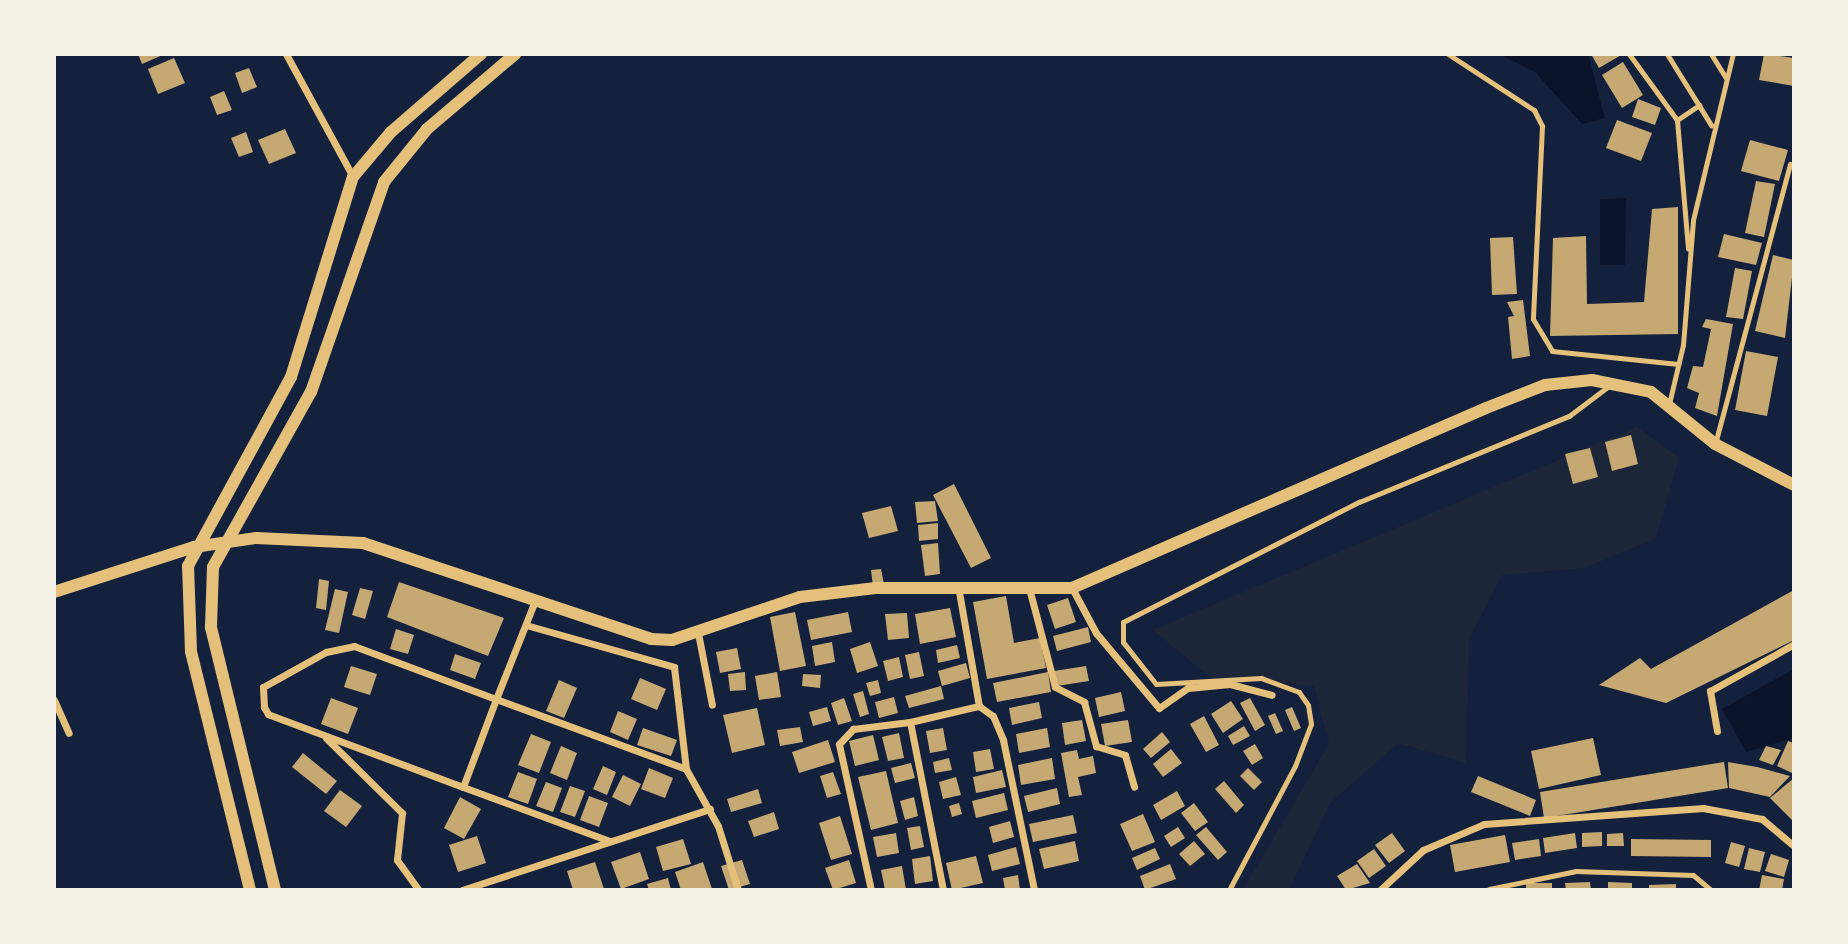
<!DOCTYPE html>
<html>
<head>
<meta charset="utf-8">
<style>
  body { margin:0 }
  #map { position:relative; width:1848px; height:944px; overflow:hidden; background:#14213d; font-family:"PT Sans Narrow",sans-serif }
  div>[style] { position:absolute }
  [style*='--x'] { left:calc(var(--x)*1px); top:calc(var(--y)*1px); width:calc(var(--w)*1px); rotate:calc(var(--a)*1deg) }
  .green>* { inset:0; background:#1d2539 }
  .water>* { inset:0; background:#0b132b }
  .building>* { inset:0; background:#c6a872 }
  .service>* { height:5px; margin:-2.5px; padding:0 2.5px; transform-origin:2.5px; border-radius:2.5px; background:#e5c07b }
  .minor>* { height:7px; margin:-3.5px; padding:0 3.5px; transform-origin:3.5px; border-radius:3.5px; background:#e5c07b }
  .tertiary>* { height:12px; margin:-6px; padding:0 6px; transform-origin:6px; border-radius:6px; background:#e5c07b }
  span { translate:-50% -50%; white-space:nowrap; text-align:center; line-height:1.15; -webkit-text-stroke:7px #f6f1e7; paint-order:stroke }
  .frame { position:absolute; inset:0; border:56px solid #f6f1e7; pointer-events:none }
</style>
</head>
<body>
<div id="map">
  <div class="green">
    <i style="clip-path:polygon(1637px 427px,1679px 458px,1656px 538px,1585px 568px,1502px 575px,1469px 639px,1466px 763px,1398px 743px,1330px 803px,1289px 890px,1243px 890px,1329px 744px,1314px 686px,1211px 678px,1153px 630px)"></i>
  </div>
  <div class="water">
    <i style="clip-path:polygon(1499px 54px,1588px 54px,1605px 118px,1582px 124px,1535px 72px)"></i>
    <i style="clip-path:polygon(1626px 198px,1625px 265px,1600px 265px,1600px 199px)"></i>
    <i style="clip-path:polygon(1794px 669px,1794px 738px,1746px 752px,1722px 709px)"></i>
  </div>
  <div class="building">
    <i style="clip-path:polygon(138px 54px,165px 54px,142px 64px)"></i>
    <i style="clip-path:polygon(1591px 54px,1623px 54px,1599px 68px)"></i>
    <i style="clip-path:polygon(1764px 54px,1794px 58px,1794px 86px,1759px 80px)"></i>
    <i style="clip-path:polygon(174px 58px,185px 83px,158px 94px,148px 69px)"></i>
    <i style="clip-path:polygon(1623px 62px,1643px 95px,1622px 108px,1602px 75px)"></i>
    <i style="clip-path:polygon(249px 68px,257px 87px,242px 93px,235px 73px)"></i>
    <i style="clip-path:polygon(224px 91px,232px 110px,217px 115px,210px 97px)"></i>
    <i style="clip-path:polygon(1638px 99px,1661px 108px,1655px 125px,1632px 117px)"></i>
    <i style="clip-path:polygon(1617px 120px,1652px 133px,1641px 161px,1606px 148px)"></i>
    <i style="clip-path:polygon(285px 129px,296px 153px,269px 164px,258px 140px)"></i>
    <i style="clip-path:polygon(246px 132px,253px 152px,239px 157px,231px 138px)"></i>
    <i style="clip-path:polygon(1750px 140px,1788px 150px,1779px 181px,1741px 171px)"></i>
    <i style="clip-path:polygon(1756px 181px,1775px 184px,1764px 237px,1745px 233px)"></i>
    <i style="clip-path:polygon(1678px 207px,1678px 334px,1550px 336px,1553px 238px,1586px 236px,1587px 304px,1644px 302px,1652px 209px)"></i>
    <i style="clip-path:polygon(1724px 234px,1762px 243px,1756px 265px,1718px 257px)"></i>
    <i style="clip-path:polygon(1513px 237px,1517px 294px,1492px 295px,1490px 238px)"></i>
    <i style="clip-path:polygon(1773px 255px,1794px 260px,1785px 338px,1755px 331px)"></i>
    <i style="clip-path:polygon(1735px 268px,1752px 271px,1743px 319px,1726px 317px)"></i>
    <i style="clip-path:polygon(1523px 300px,1530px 356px,1512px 359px,1508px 317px,1514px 316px,1507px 302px)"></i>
    <i style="clip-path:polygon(1706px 319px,1733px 324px,1717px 416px,1695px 408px,1699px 393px,1687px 388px,1693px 366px,1703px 367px,1711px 329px,1702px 327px)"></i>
    <i style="clip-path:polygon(1746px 351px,1778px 357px,1767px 416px,1735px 410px)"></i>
    <i style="clip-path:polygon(1631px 435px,1638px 464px,1612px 471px,1605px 442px)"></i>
    <i style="clip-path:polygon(1590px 448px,1598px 477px,1573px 484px,1565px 454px)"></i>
    <i style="clip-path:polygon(954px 484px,991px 558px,971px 568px,933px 495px)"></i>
    <i style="clip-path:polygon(935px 501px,938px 521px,917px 523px,915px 502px)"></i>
    <i style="clip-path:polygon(891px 506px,898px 531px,869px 538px,862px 513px)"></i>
    <i style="clip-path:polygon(938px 523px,938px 539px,919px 541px,918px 525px)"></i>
    <i style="clip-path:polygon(938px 543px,940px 574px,925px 576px,921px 545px)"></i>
    <i style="clip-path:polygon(881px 569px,884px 584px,873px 586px,871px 570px)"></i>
    <i style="clip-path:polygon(319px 579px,329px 581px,326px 610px,316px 608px)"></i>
    <i style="clip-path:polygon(399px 582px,504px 618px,488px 656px,387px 617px)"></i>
    <i style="clip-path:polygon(360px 588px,373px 591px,365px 619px,352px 615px)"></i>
    <i style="clip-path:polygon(335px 589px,348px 592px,339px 633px,325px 630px)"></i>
    <i style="clip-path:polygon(1794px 590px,1794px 640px,1666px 703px,1599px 685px,1640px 658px,1651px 669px)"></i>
    <i style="clip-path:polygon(1006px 596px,1014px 643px,1040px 638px,1046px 668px,987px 679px,973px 602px)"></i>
    <i style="clip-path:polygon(1068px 598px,1076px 622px,1055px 629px,1047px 605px)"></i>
    <i style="clip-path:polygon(950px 608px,956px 637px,920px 644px,915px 614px)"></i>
    <i style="clip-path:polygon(795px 612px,806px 666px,780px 671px,770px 617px)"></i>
    <i style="clip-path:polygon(848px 612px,852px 632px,811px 640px,807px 620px)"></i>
    <i style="clip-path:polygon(907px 613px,909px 638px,888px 640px,885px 614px)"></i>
    <i style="clip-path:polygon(1088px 627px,1091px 642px,1057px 651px,1053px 636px)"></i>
    <i style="clip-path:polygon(396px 629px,414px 635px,408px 654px,390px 649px)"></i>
    <i style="clip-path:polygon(832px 642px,835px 662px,815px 666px,812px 646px)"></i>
    <i style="clip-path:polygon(870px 642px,878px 666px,857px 673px,850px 649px)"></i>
    <i style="clip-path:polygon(957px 645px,960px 658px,938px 663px,936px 650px)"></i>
    <i style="clip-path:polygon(737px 648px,741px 669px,720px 673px,716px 652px)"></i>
    <i style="clip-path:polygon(919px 652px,924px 676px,910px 679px,905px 655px)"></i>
    <i style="clip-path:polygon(455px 654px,481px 663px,475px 679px,450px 670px)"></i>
    <i style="clip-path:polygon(899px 657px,903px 677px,888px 681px,883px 661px)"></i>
    <i style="clip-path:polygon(966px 663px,970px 678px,942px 686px,938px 671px)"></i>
    <i style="clip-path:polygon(351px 666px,377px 674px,370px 695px,344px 687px)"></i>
    <i style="clip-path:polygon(1086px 666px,1089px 681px,1057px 686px,1054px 671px)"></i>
    <i style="clip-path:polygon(745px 672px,746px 690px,730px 691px,728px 674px)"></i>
    <i style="clip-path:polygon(777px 672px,781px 697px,759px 700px,755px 676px)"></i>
    <i style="clip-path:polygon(1048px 672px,1051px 692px,997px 702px,993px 683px)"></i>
    <i style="clip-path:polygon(803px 674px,821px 675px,820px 688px,802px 686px)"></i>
    <i style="clip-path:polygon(640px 678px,666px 689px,657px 710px,631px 699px)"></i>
    <i style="clip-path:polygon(559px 680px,577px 688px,564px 718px,546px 711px)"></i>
    <i style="clip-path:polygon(878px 680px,881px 693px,870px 696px,866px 683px)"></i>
    <i style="clip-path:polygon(941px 686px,944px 699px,909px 708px,905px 696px)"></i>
    <i style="clip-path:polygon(863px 691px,869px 714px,860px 717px,853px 694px)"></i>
    <i style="clip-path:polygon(1121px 692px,1125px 711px,1099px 717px,1095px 698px)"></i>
    <i style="clip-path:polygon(894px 697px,898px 713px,879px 718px,875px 702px)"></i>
    <i style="clip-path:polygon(331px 698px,358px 708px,348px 734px,321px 724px)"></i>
    <i style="clip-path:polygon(844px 698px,852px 721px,838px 725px,831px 703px)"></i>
    <i style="clip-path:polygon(1250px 698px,1265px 725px,1255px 731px,1240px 703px)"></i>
    <i style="clip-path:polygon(1231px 701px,1243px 719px,1223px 733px,1211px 714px)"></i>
    <i style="clip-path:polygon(1039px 702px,1042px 718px,1012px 725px,1009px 708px)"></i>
    <i style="clip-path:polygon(827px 707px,831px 721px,813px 726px,809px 712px)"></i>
    <i style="clip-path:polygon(1292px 707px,1301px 728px,1294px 731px,1285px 710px)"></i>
    <i style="clip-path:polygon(757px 708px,765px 745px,732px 753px,723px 715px)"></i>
    <i style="clip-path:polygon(618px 711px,637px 719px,628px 740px,610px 732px)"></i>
    <i style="clip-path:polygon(1275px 713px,1283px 731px,1276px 734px,1268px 716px)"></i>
    <i style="clip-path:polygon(1204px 716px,1219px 745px,1206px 752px,1190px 724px)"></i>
    <i style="clip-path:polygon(1082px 720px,1086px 741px,1065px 745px,1062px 723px)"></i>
    <i style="clip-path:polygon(1128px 720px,1132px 742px,1105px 746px,1101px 724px)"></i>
    <i style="clip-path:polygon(1244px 726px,1250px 736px,1233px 745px,1228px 736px)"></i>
    <i style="clip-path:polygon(800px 727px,803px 742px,780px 746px,777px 730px)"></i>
    <i style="clip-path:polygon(643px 728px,677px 740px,671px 756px,637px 745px)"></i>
    <i style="clip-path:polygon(943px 728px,947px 750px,930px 753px,926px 731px)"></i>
    <i style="clip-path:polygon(1047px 728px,1050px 747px,1019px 753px,1016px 734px)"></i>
    <i style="clip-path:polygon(1162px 732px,1170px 742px,1151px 758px,1143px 749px)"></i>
    <i style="clip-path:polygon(899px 733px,904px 758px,888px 761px,882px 737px)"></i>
    <i style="clip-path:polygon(531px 734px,551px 742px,539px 773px,518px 765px)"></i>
    <i style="clip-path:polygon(873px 735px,879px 760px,855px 766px,849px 741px)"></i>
    <i style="clip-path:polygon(1593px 738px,1601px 775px,1539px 789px,1531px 751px)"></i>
    <i style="clip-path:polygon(828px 740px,835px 762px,799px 773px,792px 752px)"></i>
    <i style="clip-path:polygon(1788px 741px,1794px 743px,1792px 773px,1777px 766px)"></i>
    <i style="clip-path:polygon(1255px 744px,1263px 758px,1252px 765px,1243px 751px)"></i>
    <i style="clip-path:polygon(561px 746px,577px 753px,567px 780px,550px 773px)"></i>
    <i style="clip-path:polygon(1766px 746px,1781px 750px,1773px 765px,1759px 760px)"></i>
    <i style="clip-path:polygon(990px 749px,994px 769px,976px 772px,973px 752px)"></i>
    <i style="clip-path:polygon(1171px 749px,1182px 763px,1163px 777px,1153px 764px)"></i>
    <i style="clip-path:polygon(1077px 750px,1079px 759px,1093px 756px,1096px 773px,1078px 777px,1082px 795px,1069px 797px,1061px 753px)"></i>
    <i style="clip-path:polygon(303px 753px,337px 781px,326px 794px,292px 767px)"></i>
    <i style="clip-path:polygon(949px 758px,952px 770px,935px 773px,933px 762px)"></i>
    <i style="clip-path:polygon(1052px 758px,1055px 779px,1021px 785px,1018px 765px)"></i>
    <i style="clip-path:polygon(1724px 762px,1728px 788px,1544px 818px,1540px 792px)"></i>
    <i style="clip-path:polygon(1728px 762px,1757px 767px,1790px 776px,1770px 797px,1729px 788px)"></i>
    <i style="clip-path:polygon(911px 763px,915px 778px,895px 783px,891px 768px)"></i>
    <i style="clip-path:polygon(603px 766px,616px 772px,607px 795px,593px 789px)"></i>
    <i style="clip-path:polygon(649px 768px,673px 778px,665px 798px,641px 789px)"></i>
    <i style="clip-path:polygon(1248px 768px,1262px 782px,1254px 790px,1240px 776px)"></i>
    <i style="clip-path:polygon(1002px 770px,1006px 787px,976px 793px,973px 777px)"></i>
    <i style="clip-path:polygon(886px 771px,898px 823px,871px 830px,858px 777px)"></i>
    <i style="clip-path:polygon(518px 772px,537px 779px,528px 804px,508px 797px)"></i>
    <i style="clip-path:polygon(833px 772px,841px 794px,827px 798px,820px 776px)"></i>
    <i style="clip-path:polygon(623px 775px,641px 784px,630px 806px,612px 797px)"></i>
    <i style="clip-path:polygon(1478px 776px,1536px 800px,1530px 816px,1471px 792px)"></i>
    <i style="clip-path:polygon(956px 777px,961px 795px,943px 799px,939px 782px)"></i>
    <i style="clip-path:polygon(1794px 778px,1794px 822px,1770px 798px)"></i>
    <i style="clip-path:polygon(1224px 781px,1244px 805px,1236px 813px,1215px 789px)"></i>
    <i style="clip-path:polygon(546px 782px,562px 788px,553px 812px,536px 806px)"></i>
    <i style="clip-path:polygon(570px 786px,585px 791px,575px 817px,560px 812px)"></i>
    <i style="clip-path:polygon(1057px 788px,1060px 804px,1028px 812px,1024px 796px)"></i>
    <i style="clip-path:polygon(758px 789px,762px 803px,731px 812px,727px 799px)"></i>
    <i style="clip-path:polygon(340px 790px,362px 806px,346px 827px,324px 811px)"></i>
    <i style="clip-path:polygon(1177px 791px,1185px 806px,1161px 820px,1153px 805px)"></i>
    <i style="clip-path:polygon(1004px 793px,1008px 810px,976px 818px,972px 801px)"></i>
    <i style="clip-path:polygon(589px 796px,608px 803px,599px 827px,580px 820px)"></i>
    <i style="clip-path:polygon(460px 797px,481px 809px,464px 839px,444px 828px)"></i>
    <i style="clip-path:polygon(914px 797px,918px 816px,905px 820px,900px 801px)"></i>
    <i style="clip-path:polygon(959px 803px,962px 814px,952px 817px,949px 806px)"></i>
    <i style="clip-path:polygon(1194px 803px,1208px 822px,1195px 831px,1181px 813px)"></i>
    <i style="clip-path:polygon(774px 812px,779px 829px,754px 837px,748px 821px)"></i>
    <i style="clip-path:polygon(1143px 814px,1155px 842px,1132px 851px,1120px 824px)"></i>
    <i style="clip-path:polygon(1073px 815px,1077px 833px,1033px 842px,1029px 824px)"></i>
    <i style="clip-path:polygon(840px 816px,852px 854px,831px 860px,819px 823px)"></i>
    <i style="clip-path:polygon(1010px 821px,1014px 837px,993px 843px,989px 827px)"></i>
    <i style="clip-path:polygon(920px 826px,924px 847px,911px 850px,907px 828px)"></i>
    <i style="clip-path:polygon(1178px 827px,1185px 838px,1171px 847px,1164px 836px)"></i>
    <i style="clip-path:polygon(1206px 827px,1227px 852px,1218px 860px,1196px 835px)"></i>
    <i style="clip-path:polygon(1602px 832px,1602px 846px,1582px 847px,1582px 833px)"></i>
    <i style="clip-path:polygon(896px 833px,899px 853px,877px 857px,873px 837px)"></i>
    <i style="clip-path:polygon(1392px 833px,1405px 851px,1389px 863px,1375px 845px)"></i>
    <i style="clip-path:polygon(1575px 833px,1577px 848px,1545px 853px,1543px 838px)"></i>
    <i style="clip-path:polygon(1623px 833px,1624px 846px,1607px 846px,1607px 834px)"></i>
    <i style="clip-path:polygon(1505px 835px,1510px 862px,1455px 872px,1450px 845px)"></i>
    <i style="clip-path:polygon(477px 836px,486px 863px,458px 872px,449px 845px)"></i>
    <i style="clip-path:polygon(683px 839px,691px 864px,663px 871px,656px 847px)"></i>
    <i style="clip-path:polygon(1539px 839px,1541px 856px,1515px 860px,1512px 843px)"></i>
    <i style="clip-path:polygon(1631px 839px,1711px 840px,1711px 857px,1631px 856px)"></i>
    <i style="clip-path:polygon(1075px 841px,1079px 861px,1044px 869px,1039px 849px)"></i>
    <i style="clip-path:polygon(1194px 841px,1205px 854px,1190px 866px,1179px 854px)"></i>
    <i style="clip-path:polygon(1731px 842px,1745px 846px,1739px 867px,1725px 863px)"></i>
    <i style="clip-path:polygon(1016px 847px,1020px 864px,992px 871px,988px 855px)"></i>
    <i style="clip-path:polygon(1155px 848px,1160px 859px,1137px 870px,1132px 858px)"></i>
    <i style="clip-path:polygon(1749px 848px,1765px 852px,1760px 872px,1744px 869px)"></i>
    <i style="clip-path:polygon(1374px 849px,1386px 866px,1369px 878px,1357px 861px)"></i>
    <i style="clip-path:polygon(640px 852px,649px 879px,621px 889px,611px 862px)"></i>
    <i style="clip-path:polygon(1771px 854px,1789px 860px,1784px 877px,1765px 871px)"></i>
    <i style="clip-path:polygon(930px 856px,933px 881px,915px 884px,912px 859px)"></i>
    <i style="clip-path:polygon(976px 856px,983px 883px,952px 890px,946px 863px)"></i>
    <i style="clip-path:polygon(742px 860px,750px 884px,729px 890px,721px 866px)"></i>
    <i style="clip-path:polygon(849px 860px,856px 883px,833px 890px,825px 868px)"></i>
    <i style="clip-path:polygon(595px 862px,604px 889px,573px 890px,567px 871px)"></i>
    <i style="clip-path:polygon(703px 862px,712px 889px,681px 890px,675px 872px)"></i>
    <i style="clip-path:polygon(1170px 864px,1176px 879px,1145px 890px,1140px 876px)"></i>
    <i style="clip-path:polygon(1357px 864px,1370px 883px,1346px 890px,1337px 876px)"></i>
    <i style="clip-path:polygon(902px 866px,906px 890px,885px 890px,881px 870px)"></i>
    <i style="clip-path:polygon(1018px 875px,1020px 890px,1005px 890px,1003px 878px)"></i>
    <i style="clip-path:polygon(1762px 875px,1784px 879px,1782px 890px,1759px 890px)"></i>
    <i style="clip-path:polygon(668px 878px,671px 890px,649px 890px,647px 884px)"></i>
    <i style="clip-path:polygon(1590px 882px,1591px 890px,1566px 890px,1565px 883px)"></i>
    <i style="clip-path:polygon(1608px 882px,1632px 883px,1632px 890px,1608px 890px)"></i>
    <i style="clip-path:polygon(1526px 883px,1552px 883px,1552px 890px,1526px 890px)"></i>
    <i style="clip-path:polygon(1676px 884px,1676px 890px,1649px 890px,1649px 885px)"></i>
  </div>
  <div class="service">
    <i style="--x:1448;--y:54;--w:103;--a:33.1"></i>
    <i style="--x:1534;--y:110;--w:18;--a:63"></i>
    <i style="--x:1542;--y:126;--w:193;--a:92.7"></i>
    <i style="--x:1533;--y:319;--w:37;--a:59"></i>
    <i style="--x:1552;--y:351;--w:127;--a:5.9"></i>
    <i style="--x:1629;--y:54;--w:82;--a:54"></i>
    <i style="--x:1677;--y:120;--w:27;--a:-34"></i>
    <i style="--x:1667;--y:54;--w:84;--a:58.2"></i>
    <i style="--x:1711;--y:54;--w:28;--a:58"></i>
    <i style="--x:1677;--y:120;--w:129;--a:85.1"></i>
    <i style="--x:1669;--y:404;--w:61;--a:-76.7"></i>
    <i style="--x:1683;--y:345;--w:125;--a:-85.4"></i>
    <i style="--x:1693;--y:220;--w:171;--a:-76.5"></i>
    <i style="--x:1715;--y:444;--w:290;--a:-75"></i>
    <i style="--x:1489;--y:889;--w:89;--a:-11.7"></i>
    <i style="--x:1576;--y:871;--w:117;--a:2"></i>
    <i style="--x:1693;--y:875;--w:23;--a:40"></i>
    <i style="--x:1229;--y:890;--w:140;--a:-62"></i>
    <i style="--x:1295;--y:766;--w:45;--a:-69.1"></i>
    <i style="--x:1311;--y:724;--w:19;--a:-99"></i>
    <i style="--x:1308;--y:705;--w:16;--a:-125"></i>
    <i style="--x:1299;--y:692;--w:40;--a:-159.8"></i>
    <i style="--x:1261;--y:678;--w:105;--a:176.7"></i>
    <i style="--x:1156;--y:684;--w:53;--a:-128.2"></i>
    <i style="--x:1123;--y:642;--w:20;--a:-90"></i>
    <i style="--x:1123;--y:622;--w:265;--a:-27"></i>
    <i style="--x:1359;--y:502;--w:227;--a:-22.3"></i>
    <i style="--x:1569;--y:416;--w:51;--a:-37.1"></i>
  </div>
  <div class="minor">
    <i style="--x:286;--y:54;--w:140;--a:61.4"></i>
    <i style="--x:958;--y:586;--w:122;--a:80.1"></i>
    <i style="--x:979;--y:706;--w:17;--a:36"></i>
    <i style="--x:993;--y:716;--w:26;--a:67"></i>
    <i style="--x:1003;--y:740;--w:153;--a:78.3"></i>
    <i style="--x:1029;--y:588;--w:102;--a:75.3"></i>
    <i style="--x:1055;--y:687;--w:33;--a:27"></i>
    <i style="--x:1084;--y:702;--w:46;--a:74.7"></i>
    <i style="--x:1096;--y:746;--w:30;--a:17"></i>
    <i style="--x:1125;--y:755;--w:33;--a:74"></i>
    <i style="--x:1072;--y:588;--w:51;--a:61.9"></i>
    <i style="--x:1096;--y:633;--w:98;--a:50"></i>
    <i style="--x:1159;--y:708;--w:35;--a:-35"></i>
    <i style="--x:1188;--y:688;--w:42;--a:-5.4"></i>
    <i style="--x:1230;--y:684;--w:43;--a:14.7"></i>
    <i style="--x:536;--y:598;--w:109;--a:111.6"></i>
    <i style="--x:496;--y:699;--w:94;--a:110.6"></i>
    <i style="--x:463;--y:787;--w:208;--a:-159.5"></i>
    <i style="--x:268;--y:714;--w:8;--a:-120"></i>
    <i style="--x:264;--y:707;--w:20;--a:-93"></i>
    <i style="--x:263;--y:687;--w:72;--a:-29.1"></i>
    <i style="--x:326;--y:652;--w:29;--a:-12"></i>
    <i style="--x:354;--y:646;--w:152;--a:20.5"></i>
    <i style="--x:496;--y:699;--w:202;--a:20.2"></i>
    <i style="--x:526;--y:625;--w:154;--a:15.8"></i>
    <i style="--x:674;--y:667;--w:103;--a:83.3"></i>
    <i style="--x:686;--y:769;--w:65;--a:60.7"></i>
    <i style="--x:718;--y:826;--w:67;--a:72.6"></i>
    <i style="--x:698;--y:633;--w:73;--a:79"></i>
    <i style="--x:54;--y:700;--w:36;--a:66"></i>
    <i style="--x:1717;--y:731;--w:41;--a:-99.9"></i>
    <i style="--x:1710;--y:691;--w:96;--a:-29.2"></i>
    <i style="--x:326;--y:738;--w:107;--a:44.6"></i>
    <i style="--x:402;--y:813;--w:47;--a:96.1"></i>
    <i style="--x:397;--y:860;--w:37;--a:54"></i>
    <i style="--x:463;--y:787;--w:157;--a:20.2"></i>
    <i style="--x:462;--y:890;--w:261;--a:-18.1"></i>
    <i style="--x:871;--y:890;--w:149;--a:-102.4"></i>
    <i style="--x:839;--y:744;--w:21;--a:-47"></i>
    <i style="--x:853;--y:729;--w:57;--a:-7"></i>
    <i style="--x:943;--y:890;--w:171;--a:-101.1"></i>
    <i style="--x:910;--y:722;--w:71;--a:-13.1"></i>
    <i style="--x:1380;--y:890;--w:59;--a:-42.9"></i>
    <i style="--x:1423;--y:850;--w:66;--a:-23.1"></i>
    <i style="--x:1484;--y:824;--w:220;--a:-4.2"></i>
    <i style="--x:1703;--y:808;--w:60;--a:10.6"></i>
    <i style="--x:1762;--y:819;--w:42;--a:40.2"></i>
  </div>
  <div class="tertiary">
    <i style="--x:54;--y:592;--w:147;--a:-17.8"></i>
    <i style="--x:194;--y:547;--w:63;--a:-8.3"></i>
    <i style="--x:256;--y:538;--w:107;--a:2.7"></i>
    <i style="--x:363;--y:543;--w:304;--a:18.4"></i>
    <i style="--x:651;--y:639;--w:21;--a:3"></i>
    <i style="--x:672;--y:640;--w:135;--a:-18.6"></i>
    <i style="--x:800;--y:597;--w:76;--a:-6.8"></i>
    <i style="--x:875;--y:588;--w:197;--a:0"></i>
    <i style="--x:1072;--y:588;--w:451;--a:-23.5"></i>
    <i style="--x:1486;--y:408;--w:63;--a:-21.3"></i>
    <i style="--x:1545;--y:385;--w:47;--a:-6.1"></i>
    <i style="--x:1592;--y:380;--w:60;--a:11.5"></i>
    <i style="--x:1651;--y:392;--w:82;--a:39.1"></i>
    <i style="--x:1715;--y:444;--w:89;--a:27.4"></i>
    <i style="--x:250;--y:890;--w:246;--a:-103.9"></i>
    <i style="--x:191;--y:651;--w:85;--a:-92"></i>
    <i style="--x:188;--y:566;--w:215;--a:-61.4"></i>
    <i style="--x:291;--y:377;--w:209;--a:-72.8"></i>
    <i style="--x:353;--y:177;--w:59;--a:-49.8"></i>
    <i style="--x:391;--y:132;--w:119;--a:-40.9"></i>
    <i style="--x:275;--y:890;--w:271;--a:-103.7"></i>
    <i style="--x:211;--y:627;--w:60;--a:-88.1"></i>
    <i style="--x:213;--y:567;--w:201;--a:-60.8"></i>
    <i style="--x:311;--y:392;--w:222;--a:-70.8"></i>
    <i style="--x:384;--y:182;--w:68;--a:-50.9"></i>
    <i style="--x:427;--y:129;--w:116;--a:-40.4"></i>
  </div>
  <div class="frame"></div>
</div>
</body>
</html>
